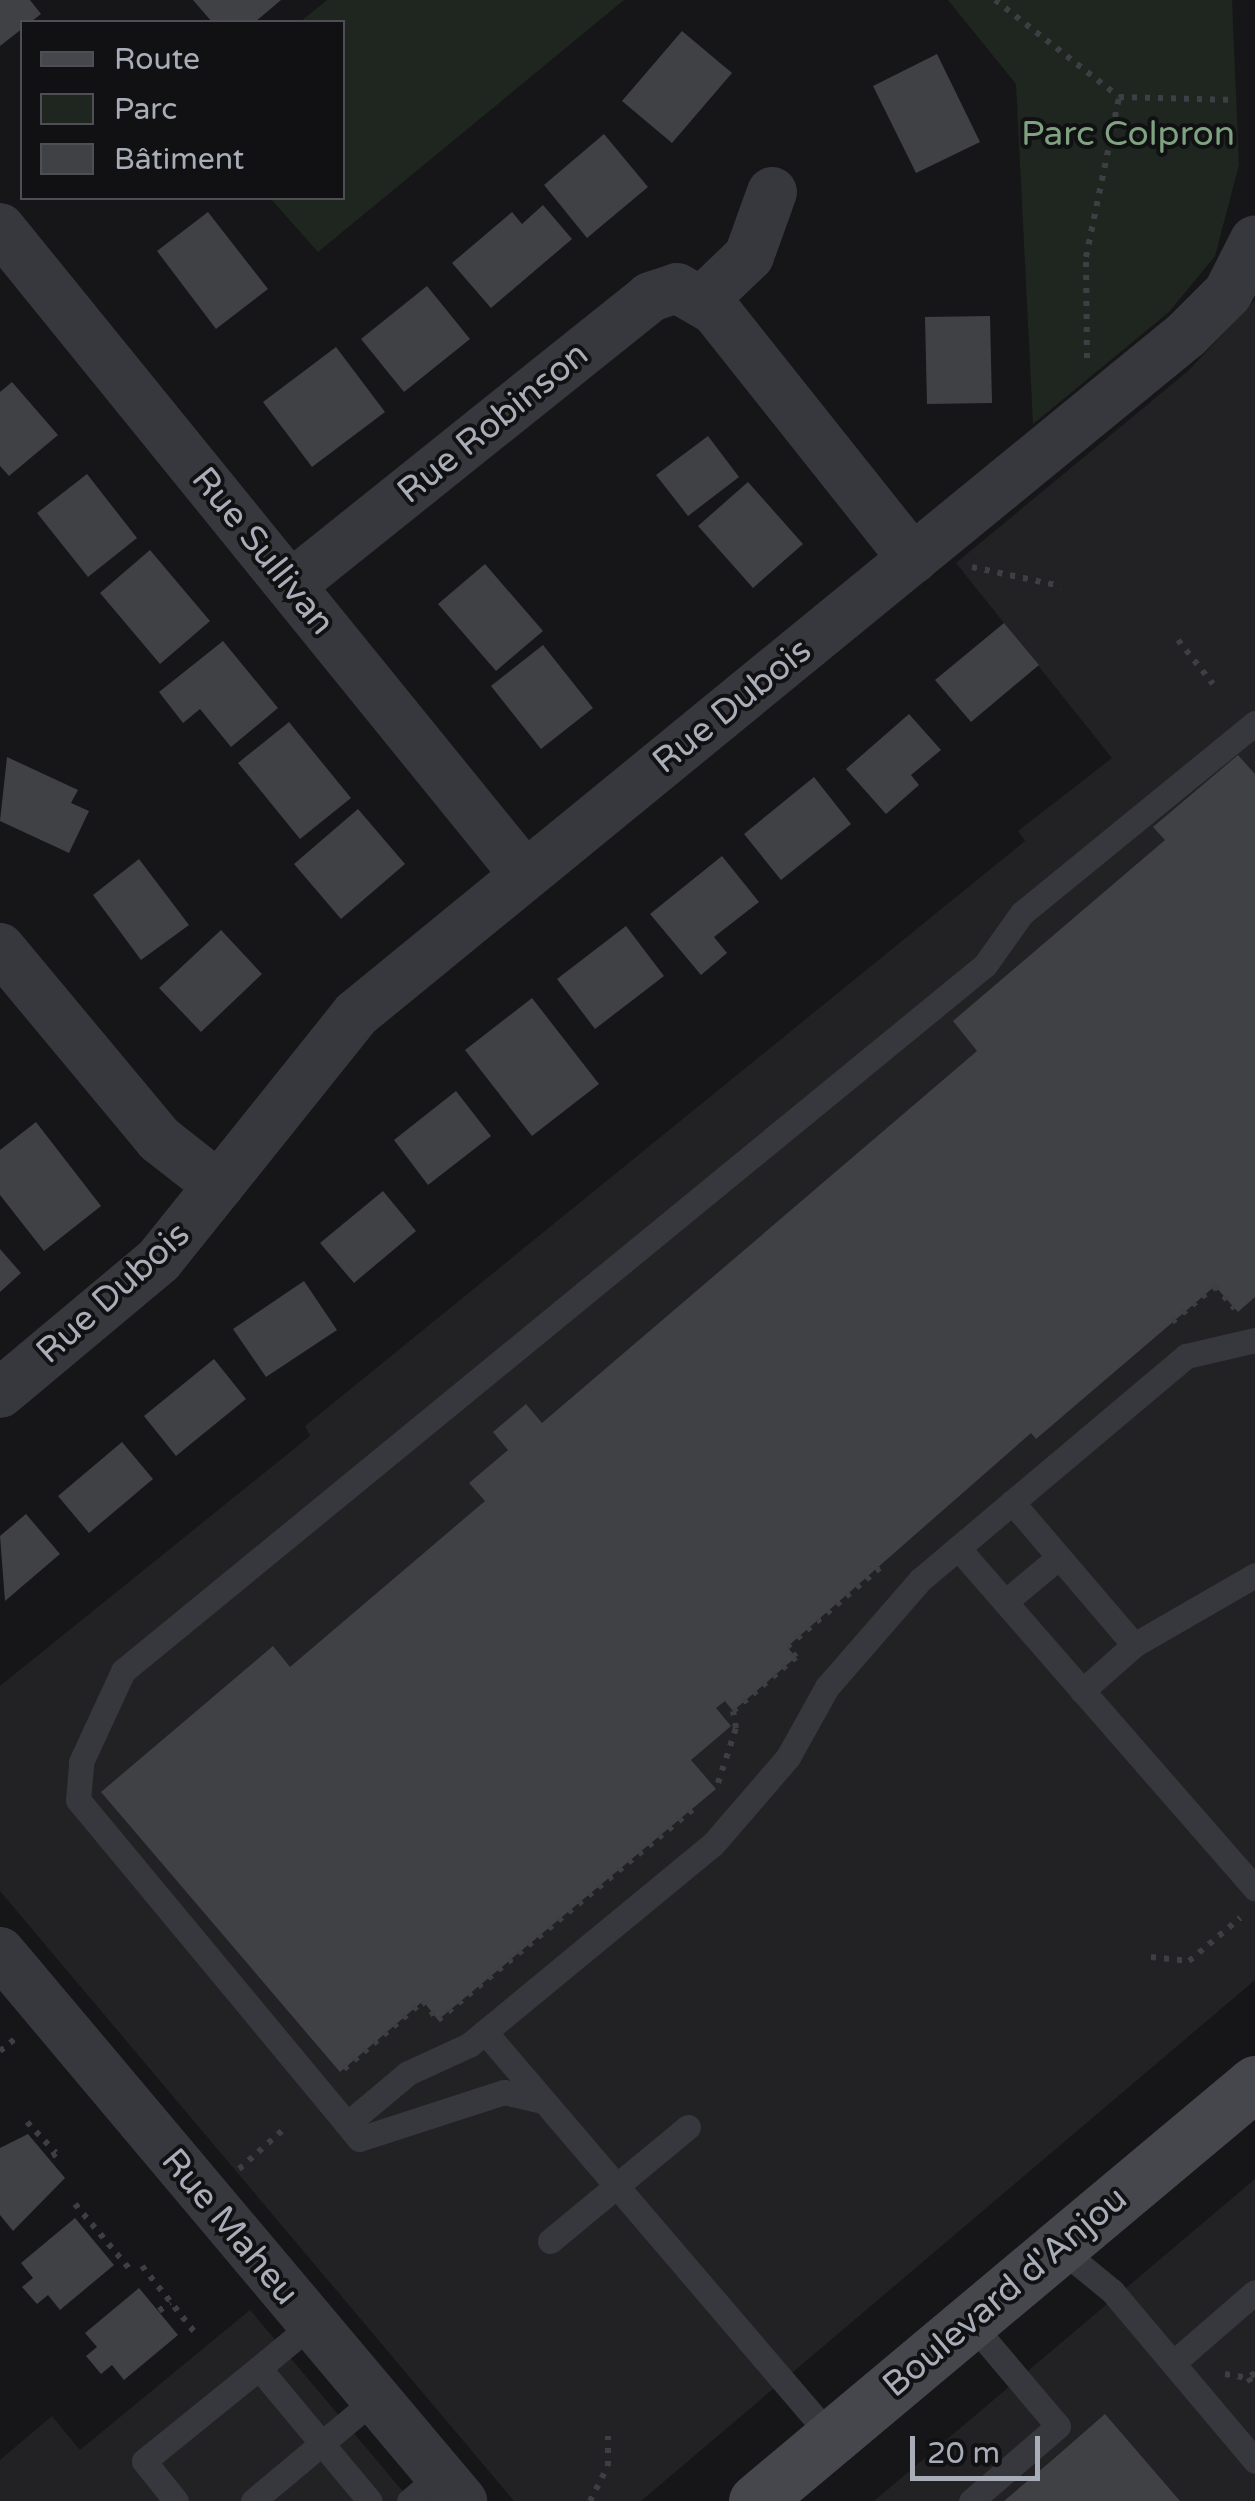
<!DOCTYPE html>
<html>
<head>
<meta charset="utf-8">
<style>
  body { margin:0 }
  #map { position:relative; width:1255px; height:2501px; overflow:hidden; background:#161618; font-family:"Varela Round",sans-serif }
  div>[style] { position:absolute }
  [style*='--x'] { left:calc(var(--x)*1px); top:calc(var(--y)*1px); width:calc(var(--w)*1px); rotate:calc(var(--a)*1deg) }
  .built>* { inset:0; background:#222225 }
  .green>* { inset:0; background:#1e261f }
  .building>* { inset:0; background:#404145 }
  .path>* { height:6px; margin-top:-3px; transform-origin:0; background:repeating-linear-gradient(90deg,#3d3f44 0 5px,transparent 0 13px) }
  .lane>* { height:25px; margin:-12.5px; padding:0 12.5px; transform-origin:12.5px; border-radius:12.5px; background:#37383d }
  .street>* { height:50px; margin:-25px; padding:0 25px; transform-origin:25px; border-radius:25px; background:#37383d }
  .secondary>* { height:55px; margin:-27.5px; padding:0 27.5px; transform-origin:27.5px; border-radius:27.5px; background:#45474d }
  span { translate:-50% -50%; white-space:nowrap; text-align:center; line-height:1.15; -webkit-text-stroke:8px #111113; paint-order:stroke }
  .park-label { font-size:35px; color:#7fa381 }
  .street-label { font-size:35px; color:#a8adb8 }
  .legend { position:absolute; left:20px; top:20px; width:325px; height:180px; box-sizing:border-box; background:#111113; border:2px solid #4d4f55; margin:0; padding:12px 18px; list-style:none; font-size:30px; color:#a8adb8 }
  .legend li { display:flex; align-items:center; gap:20px; height:50px }
  .legend b { width:50px; border:2px solid #4d4f55 }
  .scale { position:absolute; left:910px; top:2436px; width:130px; height:45px; box-sizing:border-box; border:5px solid #a8adb8; border-top:0; padding-left:12px; font-size:30px; line-height:35px; white-space:nowrap; color:#a8adb8; -webkit-text-stroke:8px #111113; paint-order:stroke }
</style>
</head>
<body>
<div id="map">
  <div class="built">
    <i style="clip-path:polygon(1255px 300px,1255px 1980px,641px 2501px,514px 2501px,0 1891px,0 1686px,310px 1436px,305px 1426px,1025px 841px,1018px 831px,1112px 758px,956px 563px,1188px 371px)"></i>
    <i style="clip-path:polygon(1255px 2179px,1255px 2501px,874px 2501px)"></i>
    <i style="clip-path:polygon(250px 2310px,411px 2501px,0 2501px,0 2460px,52px 2416px,80px 2450px)"></i>
  </div>
  <div class="green">
    <i style="clip-path:polygon(327px 0,624px 0,318px 252px,270px 198px,342px 198px,342px 22px,300px 22px)"></i>
    <i style="clip-path:polygon(948px 0,1232px 0,1239px 165px,1215px 256px,1169px 312px,1033px 424px,1016px 84px)"></i>
  </div>
  <div class="building">
    <i style="clip-path:polygon(0 0,30px 0,41px 14px,0 46px)"></i>
    <i style="clip-path:polygon(193px 0,281px 0,255px 22px,212px 22px)"></i>
    <i style="clip-path:polygon(682px 31px,732px 73px,672px 143px,622px 101px)"></i>
    <i style="clip-path:polygon(937px 54px,980px 142px,916px 173px,873px 86px)"></i>
    <i style="clip-path:polygon(604px 134px,648px 187px,587px 238px,544px 185px)"></i>
    <i style="clip-path:polygon(543px 205px,572px 239px,491px 308px,452px 263px,512px 212px,522px 224px)"></i>
    <i style="clip-path:polygon(208px 212px,268px 289px,216px 329px,157px 251px)"></i>
    <i style="clip-path:polygon(427px 286px,470px 339px,404px 392px,361px 339px)"></i>
    <i style="clip-path:polygon(990px 316px,992px 403px,927px 404px,925px 317px)"></i>
    <i style="clip-path:polygon(336px 347px,385px 412px,312px 467px,263px 402px)"></i>
    <i style="clip-path:polygon(12px 382px,58px 435px,9px 476px,0 466px,0 392px)"></i>
    <i style="clip-path:polygon(708px 436px,739px 477px,688px 516px,656px 475px)"></i>
    <i style="clip-path:polygon(87px 474px,137px 538px,88px 577px,37px 513px)"></i>
    <i style="clip-path:polygon(748px 482px,803px 544px,753px 588px,698px 526px)"></i>
    <i style="clip-path:polygon(150px 550px,210px 621px,160px 664px,100px 593px)"></i>
    <i style="clip-path:polygon(485px 564px,543px 631px,496px 671px,438px 604px)"></i>
    <i style="clip-path:polygon(1004px 623px,1039px 665px,971px 722px,935px 680px)"></i>
    <i style="clip-path:polygon(223px 641px,278px 708px,231px 747px,200px 709px,183px 723px,159px 692px)"></i>
    <i style="clip-path:polygon(543px 645px,593px 708px,541px 749px,491px 686px)"></i>
    <i style="clip-path:polygon(909px 714px,941px 750px,911px 775px,919px 785px,886px 814px,846px 769px)"></i>
    <i style="clip-path:polygon(289px 722px,351px 798px,300px 839px,238px 763px)"></i>
    <i style="clip-path:polygon(1238px 755px,1255px 774px,1255px 1297px,1238px 1312px,1215px 1286px,1036px 1439px,1031px 1433px,787px 1647px,796px 1657px,733px 1711px,725px 1701px,716px 1708px,731px 1726px,691px 1760px,716px 1789px,438px 2020px,423px 2001px,340px 2072px,101px 1792px,273px 1646px,290px 1667px,485px 1501px,469px 1483px,508px 1450px,493px 1432px,526px 1404px,542px 1423px,977px 1051px,953px 1021px,1165px 840px,1153px 827px)"></i>
    <i style="clip-path:polygon(7px 757px,78px 790px,71px 803px,89px 811px,69px 853px,0 821px)"></i>
    <i style="clip-path:polygon(814px 777px,851px 824px,781px 880px,744px 834px)"></i>
    <i style="clip-path:polygon(358px 809px,405px 864px,341px 919px,294px 864px)"></i>
    <i style="clip-path:polygon(722px 856px,759px 902px,714px 937px,727px 953px,701px 975px,650px 914px)"></i>
    <i style="clip-path:polygon(139px 859px,189px 925px,141px 960px,93px 895px)"></i>
    <i style="clip-path:polygon(626px 926px,664px 976px,595px 1029px,557px 979px)"></i>
    <i style="clip-path:polygon(221px 930px,262px 974px,201px 1032px,159px 988px)"></i>
    <i style="clip-path:polygon(532px 998px,599px 1084px,532px 1136px,465px 1050px)"></i>
    <i style="clip-path:polygon(456px 1091px,491px 1136px,428px 1185px,394px 1140px)"></i>
    <i style="clip-path:polygon(36px 1122px,101px 1206px,44px 1251px,0 1195px,0 1150px)"></i>
    <i style="clip-path:polygon(383px 1191px,416px 1231px,354px 1283px,320px 1243px)"></i>
    <i style="clip-path:polygon(0 1249px,21px 1273px,0 1292px)"></i>
    <i style="clip-path:polygon(304px 1281px,337px 1330px,266px 1377px,233px 1329px)"></i>
    <i style="clip-path:polygon(214px 1359px,246px 1399px,176px 1456px,144px 1416px)"></i>
    <i style="clip-path:polygon(122px 1442px,153px 1479px,89px 1533px,58px 1496px)"></i>
    <i style="clip-path:polygon(26px 1514px,60px 1554px,5px 1601px,0 1536px)"></i>
    <i style="clip-path:polygon(28px 2134px,65px 2178px,13px 2231px,0 2215px,0 2148px)"></i>
    <i style="clip-path:polygon(75px 2218px,114px 2265px,60px 2310px,48px 2295px,37px 2304px,22px 2287px,33px 2278px,21px 2263px)"></i>
    <i style="clip-path:polygon(139px 2288px,178px 2335px,124px 2380px,112px 2365px,101px 2374px,86px 2356px,97px 2347px,85px 2333px)"></i>
    <i style="clip-path:polygon(1105px 2414px,1180px 2501px,1004px 2501px,1050px 2462px)"></i>
  </div>
  <div class="path">
    <i style="--x:995;--y:0;--w:157;--a:38"></i>
    <i style="--x:1119;--y:97;--w:117;--a:1.5"></i>
    <i style="--x:1087;--y:358;--w:101;--a:-90.6"></i>
    <i style="--x:1086;--y:257;--w:163;--a:-78.3"></i>
    <i style="--x:972;--y:567;--w:91;--a:12.1"></i>
    <i style="--x:1178;--y:640;--w:56;--a:51.5"></i>
    <i style="--x:1172;--y:1322;--w:56;--a:-39.9"></i>
    <i style="--x:1215;--y:1286;--w:30;--a:49"></i>
    <i style="--x:718;--y:1783;--w:58;--a:-71.9"></i>
    <i style="--x:736;--y:1728;--w:17;--a:-100"></i>
    <i style="--x:733;--y:1711;--w:83;--a:-40.6"></i>
    <i style="--x:796;--y:1657;--w:13;--a:-132"></i>
    <i style="--x:787;--y:1647;--w:126;--a:-40.5"></i>
    <i style="--x:1151;--y:1957;--w:38;--a:6"></i>
    <i style="--x:1189;--y:1961;--w:67;--a:-40.1"></i>
    <i style="--x:0;--y:2051;--w:19;--a:-39"></i>
    <i style="--x:344;--y:2069;--w:104;--a:-40.7"></i>
    <i style="--x:423;--y:2001;--w:24;--a:52"></i>
    <i style="--x:438;--y:2020;--w:336;--a:-39.6"></i>
    <i style="--x:27;--y:2122;--w:42;--a:46.9"></i>
    <i style="--x:56;--y:2153;--w:9;--a:139"></i>
    <i style="--x:239;--y:2169;--w:59;--a:-41.6"></i>
    <i style="--x:75;--y:2204;--w:90;--a:50"></i>
    <i style="--x:142;--y:2266;--w:87;--a:51.5"></i>
    <i style="--x:159;--y:2311;--w:14;--a:-39"></i>
    <i style="--x:1255;--y:2373;--w:9;--a:144"></i>
    <i style="--x:1248;--y:2378;--w:11;--a:52"></i>
    <i style="--x:1225;--y:2374;--w:23;--a:10"></i>
    <i style="--x:590;--y:2501;--w:39;--a:-63"></i>
    <i style="--x:608;--y:2466;--w:30;--a:-90"></i>
  </div>
  <div class="lane">
    <i style="--x:1012;--y:1502;--w:188;--a:49.5"></i>
    <i style="--x:1134;--y:1645;--w:140;--a:-30"></i>
    <i style="--x:958;--y:1548;--w:452;--a:48.9"></i>
    <i style="--x:1005;--y:1602;--w:70;--a:-39.8"></i>
    <i style="--x:1082;--y:1691;--w:69;--a:-41.5"></i>
    <i style="--x:485;--y:2032;--w:534;--a:49.48"></i>
    <i style="--x:543;--y:2101;--w:40;--a:-167"></i>
    <i style="--x:504;--y:2092;--w:152;--a:162"></i>
    <i style="--x:359;--y:2139;--w:19;--a:-129"></i>
    <i style="--x:347;--y:2124;--w:80;--a:-39.9"></i>
    <i style="--x:408;--y:2073;--w:67;--a:-24.7"></i>
    <i style="--x:469;--y:2045;--w:316;--a:-39.5"></i>
    <i style="--x:713;--y:1844;--w:115;--a:-49.2"></i>
    <i style="--x:788;--y:1757;--w:80;--a:-60.9"></i>
    <i style="--x:827;--y:1687;--w:142;--a:-49"></i>
    <i style="--x:920;--y:1580;--w:348;--a:-40.1"></i>
    <i style="--x:1186;--y:1356;--w:71;--a:-13.1"></i>
    <i style="--x:347;--y:2124;--w:421;--a:-129.7"></i>
    <i style="--x:78;--y:1800;--w:38;--a:-85"></i>
    <i style="--x:81;--y:1762;--w:100;--a:-65.2"></i>
    <i style="--x:123;--y:1671;--w:1114;--a:-39.32"></i>
    <i style="--x:985;--y:965;--w:64;--a:-54.6"></i>
    <i style="--x:1022;--y:913;--w:301;--a:-39.2"></i>
    <i style="--x:550;--y:2241;--w:179;--a:-39.6"></i>
    <i style="--x:1058;--y:2247;--w:70;--a:39.2"></i>
    <i style="--x:1112;--y:2291;--w:222;--a:49.9"></i>
    <i style="--x:970;--y:2322;--w:136;--a:49.8"></i>
    <i style="--x:1058;--y:2426;--w:115;--a:139.2"></i>
    <i style="--x:312;--y:2324;--w:69;--a:140.3"></i>
    <i style="--x:259;--y:2368;--w:173;--a:50.2"></i>
    <i style="--x:1173;--y:2363;--w:108;--a:-40.9"></i>
    <i style="--x:176;--y:2501;--w:51;--a:-128.7"></i>
    <i style="--x:144;--y:2461;--w:148;--a:-39"></i>
    <i style="--x:253;--y:2501;--w:159;--a:-39.9"></i>
    <i style="--x:409;--y:2501;--w:40;--a:-40"></i>
  </div>
  <div class="street">
    <i style="--x:0;--y:228;--w:833;--a:50.94"></i>
    <i style="--x:704;--y:299;--w:62;--a:-43.7"></i>
    <i style="--x:749;--y:256;--w:68;--a:-70.2"></i>
    <i style="--x:291;--y:585;--w:460;--a:-38.7"></i>
    <i style="--x:650;--y:297;--w:28;--a:-18"></i>
    <i style="--x:677;--y:288;--w:44;--a:30.1"></i>
    <i style="--x:715;--y:310;--w:318;--a:51.5"></i>
    <i style="--x:0;--y:948;--w:249;--a:50.2"></i>
    <i style="--x:159;--y:1139;--w:76;--a:38.1"></i>
    <i style="--x:0;--y:1393;--w:207;--a:-39.9"></i>
    <i style="--x:159;--y:1260;--w:315;--a:-51.3"></i>
    <i style="--x:356;--y:1014;--w:1072;--a:-39.29"></i>
    <i style="--x:1186;--y:335;--w:59;--a:-45"></i>
    <i style="--x:1228;--y:293;--w:59;--a:-63"></i>
    <i style="--x:0;--y:1952;--w:718;--a:49.92"></i>
  </div>
  <div class="secondary">
    <i style="--x:756;--y:2501;--w:651;--a:-39.95"></i>
  </div>
  <div class="park-label">
    <span style="left:1128px;top:134px">Parc Colpron</span>
  </div>
  <div class="street-label">
    <span style="left:493px;top:423px;rotate:-39deg">Rue Robinson</span>
    <span style="left:263px;top:551px;rotate:51deg">Rue Sullivan</span>
    <span style="left:732px;top:706px;rotate:-39deg">Rue Dubois</span>
    <span style="left:113px;top:1293px;rotate:-42deg">Rue Dubois</span>
    <span style="left:230px;top:2227px;rotate:50deg">Rue Maheu</span>
    <span style="left:1005px;top:2292px;rotate:-40deg">Boulevard d'Anjou</span>
  </div>
  <ul class="legend">
  <li><b style="height:12px;background:#45474d"></b>Route</li>
  <li><b style="height:28px;background:#1e261f"></b>Parc</li>
  <li><b style="height:28px;background:#404145"></b>Bâtiment</li>
  </ul>
  <div class="scale">20 m</div>
</div>
</body>
</html>
